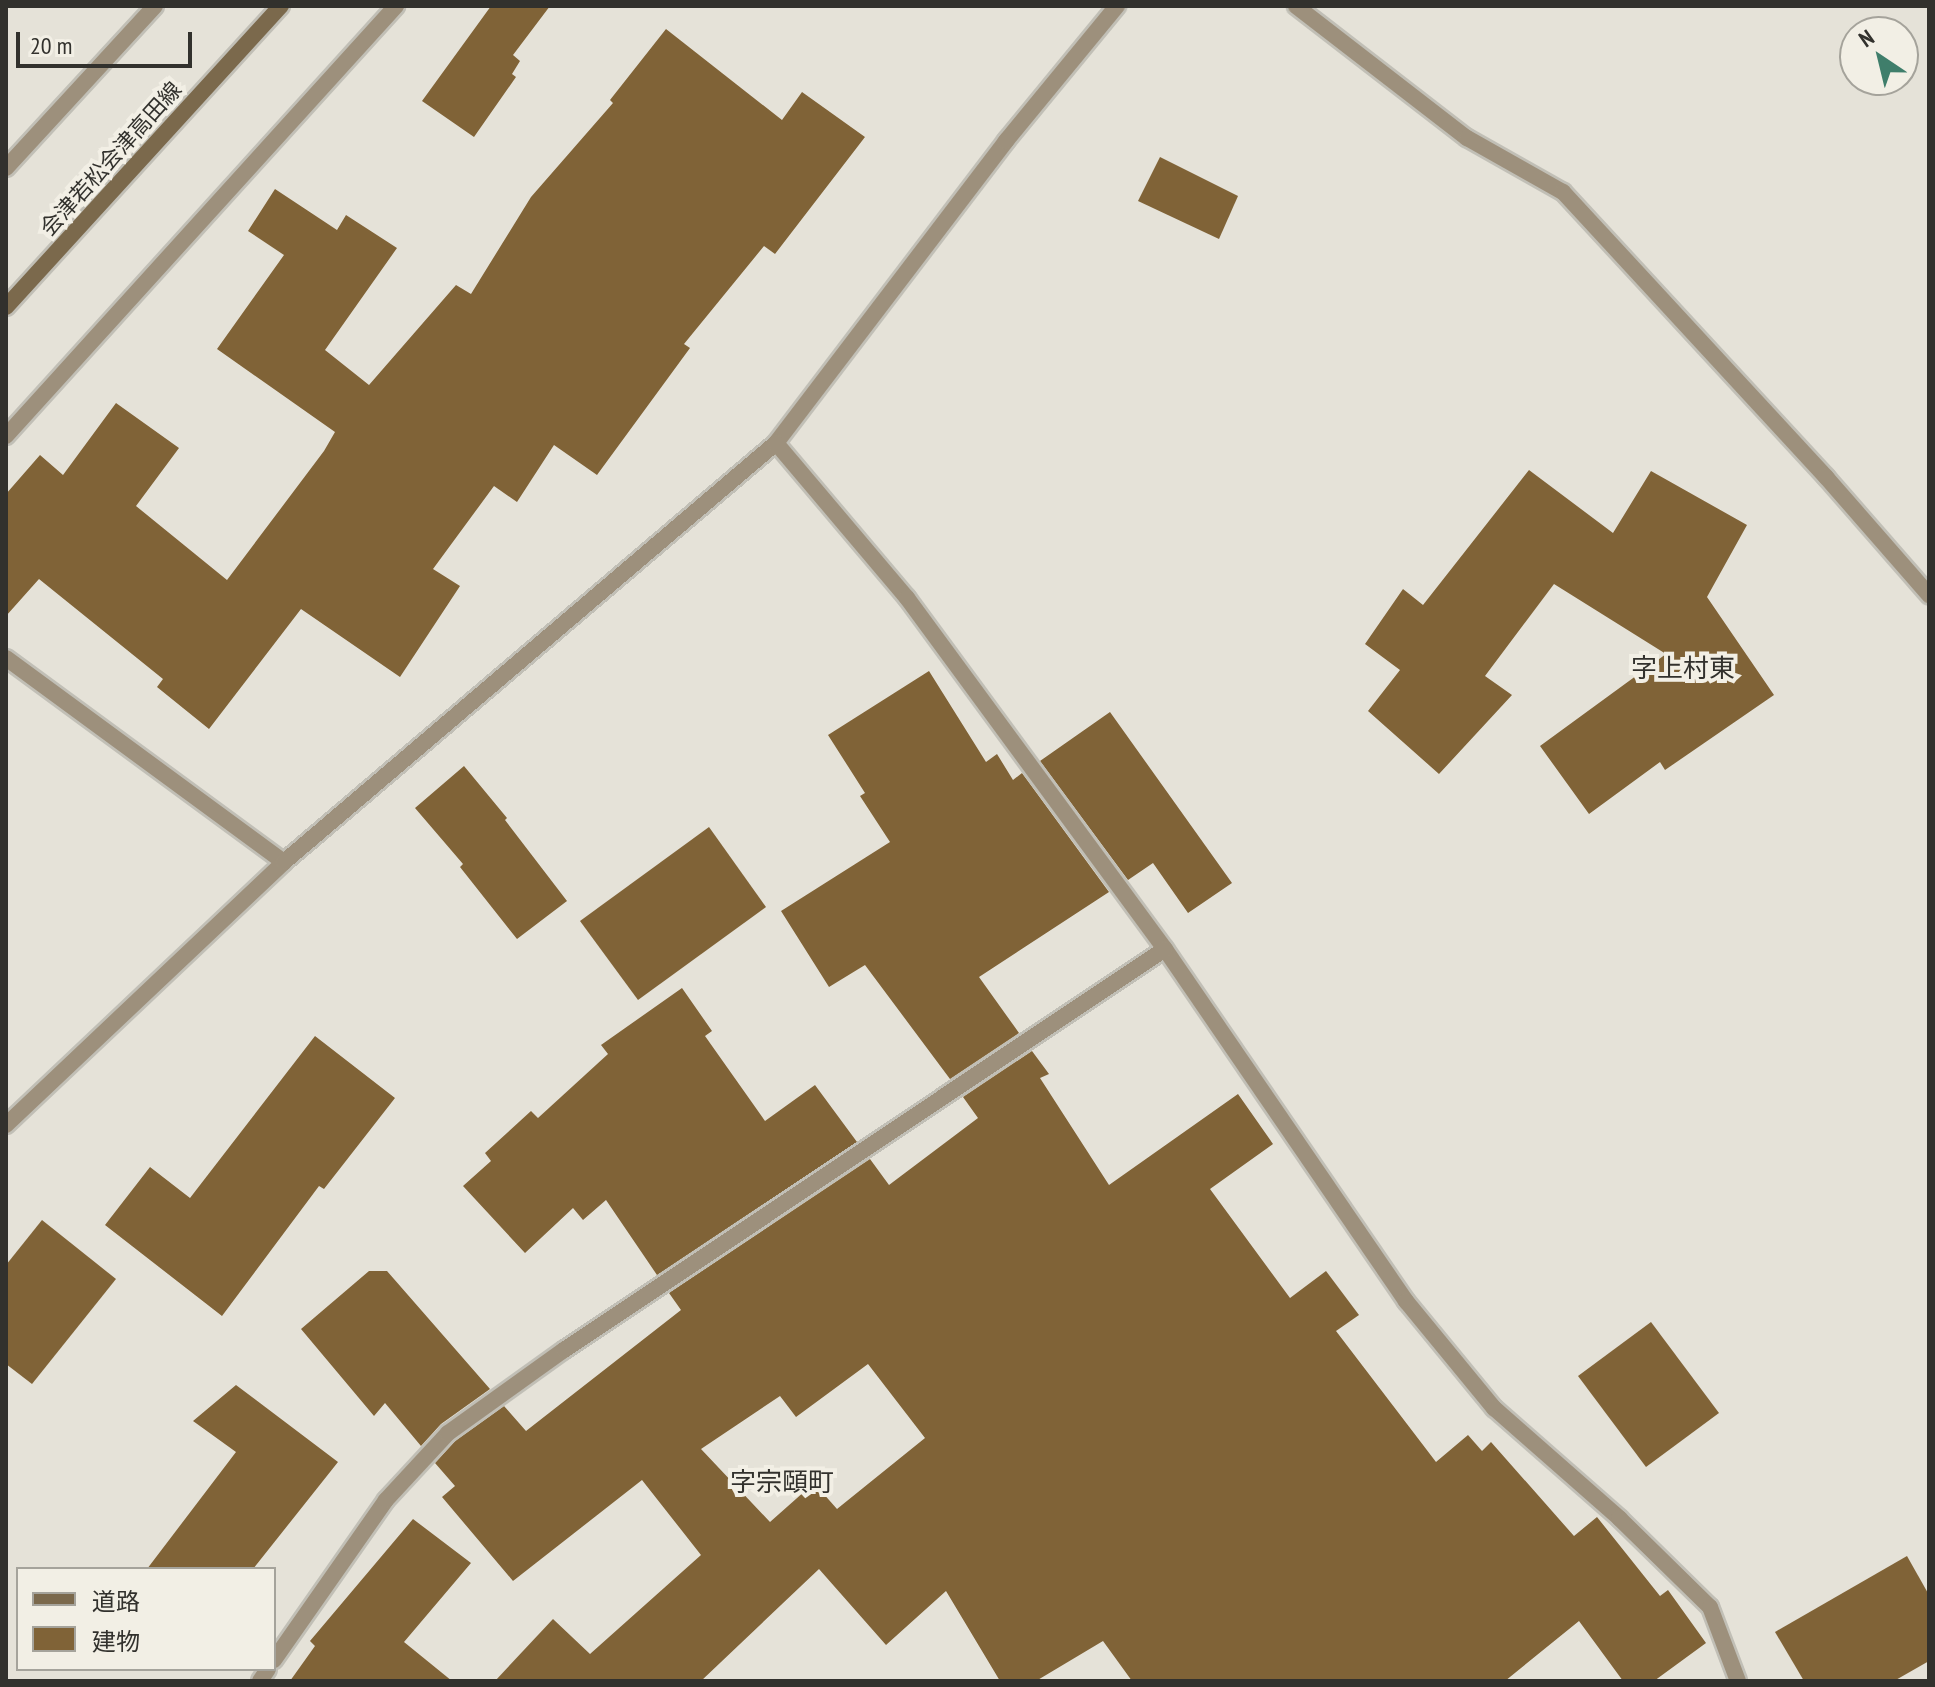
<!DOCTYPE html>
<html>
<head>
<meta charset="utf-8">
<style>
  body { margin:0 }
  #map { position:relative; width:1935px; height:1687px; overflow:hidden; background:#e5e2d8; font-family:"PT Sans Narrow","Noto Sans JP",sans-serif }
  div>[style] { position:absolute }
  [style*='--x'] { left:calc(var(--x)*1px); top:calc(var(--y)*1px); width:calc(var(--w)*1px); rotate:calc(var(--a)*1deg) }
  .building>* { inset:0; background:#806337 }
  .roads { filter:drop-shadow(2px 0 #c1bfb6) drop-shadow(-2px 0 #c1bfb6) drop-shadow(0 2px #c1bfb6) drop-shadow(0 -2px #c1bfb6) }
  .minor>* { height:16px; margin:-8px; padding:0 8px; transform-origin:8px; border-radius:8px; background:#9d907c }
  .secondary>* { height:16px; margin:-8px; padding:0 8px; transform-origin:8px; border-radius:8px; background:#7b694c }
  span { translate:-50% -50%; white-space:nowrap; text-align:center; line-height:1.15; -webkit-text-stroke:8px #f2efe5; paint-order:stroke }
  .street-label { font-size:22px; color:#32312d }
  .quarter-label { font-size:26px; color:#32312d }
  .frame { position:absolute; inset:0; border:8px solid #32312d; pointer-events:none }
  .legend { position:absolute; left:16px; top:1567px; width:260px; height:104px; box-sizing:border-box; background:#f2efe5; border:2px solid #a5a39b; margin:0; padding:10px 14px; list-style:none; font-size:24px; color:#32312d }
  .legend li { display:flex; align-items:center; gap:16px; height:40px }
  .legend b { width:40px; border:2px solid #a5a39b }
  .north { position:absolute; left:1839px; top:16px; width:80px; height:80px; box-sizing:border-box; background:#f2efe5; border:2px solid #a5a39b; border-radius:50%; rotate:325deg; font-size:22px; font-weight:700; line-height:32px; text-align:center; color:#32312d }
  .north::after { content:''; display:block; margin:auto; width:28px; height:36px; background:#3f7e6b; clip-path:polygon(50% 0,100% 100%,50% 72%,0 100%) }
  .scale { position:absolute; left:16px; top:32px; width:176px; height:36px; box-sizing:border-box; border:4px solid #32312d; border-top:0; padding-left:10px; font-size:24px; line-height:28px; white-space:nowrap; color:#32312d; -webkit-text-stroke:6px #f2efe5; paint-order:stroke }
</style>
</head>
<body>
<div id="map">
  <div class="building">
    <i style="clip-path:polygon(491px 6px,550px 6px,513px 55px,520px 61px,512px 74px,516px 77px,474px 137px,422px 101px)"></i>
    <i style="clip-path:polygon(666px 29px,782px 120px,802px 92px,865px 137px,775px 254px,764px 246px,684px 344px,690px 348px,597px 475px,554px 445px,517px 502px,494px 486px,433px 569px,460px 586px,400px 677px,301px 609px,209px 729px,157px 687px,163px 679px,39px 579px,6px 616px,6px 494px,40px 455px,63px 475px,116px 403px,179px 448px,136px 506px,227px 580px,324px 451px,335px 432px,217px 349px,284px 255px,248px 231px,275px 189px,337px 230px,346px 215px,397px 248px,325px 350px,369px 385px,456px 285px,471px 294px,531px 197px,613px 103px,610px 100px)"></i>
    <i style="clip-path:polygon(1160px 157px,1238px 196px,1219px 239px,1138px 201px)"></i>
    <i style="clip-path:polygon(1529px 470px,1613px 533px,1651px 471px,1747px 525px,1707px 597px,1774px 695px,1665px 770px,1660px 762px,1589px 814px,1540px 746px,1666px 654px,1554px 584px,1485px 676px,1512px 695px,1439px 774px,1368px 711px,1400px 670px,1365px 644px,1403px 589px,1423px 605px)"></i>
    <i style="clip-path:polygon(929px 671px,986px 762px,997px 754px,1013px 780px,1022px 773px,1109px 892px,979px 977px,1019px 1033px,950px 1079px,865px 965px,829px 987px,781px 911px,890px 842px,860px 796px,865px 793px,828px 735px)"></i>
    <i style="clip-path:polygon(1110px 712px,1232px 883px,1188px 913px,1153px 863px,1128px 880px,1040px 761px)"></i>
    <i style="clip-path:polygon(464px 766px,507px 818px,505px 820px,567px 901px,517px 939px,460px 867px,463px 864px,415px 808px)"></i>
    <i style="clip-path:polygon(709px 827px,766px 907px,638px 1000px,580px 921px)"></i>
    <i style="clip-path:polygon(682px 988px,712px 1031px,705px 1036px,765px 1121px,815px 1085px,857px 1142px,657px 1275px,606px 1200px,583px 1220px,573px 1208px,525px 1253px,463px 1186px,491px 1161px,485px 1153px,531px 1111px,538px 1118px,608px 1054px,601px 1045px)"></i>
    <i style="clip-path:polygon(315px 1036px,395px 1098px,324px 1189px,319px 1186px,222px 1316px,105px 1225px,150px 1167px,190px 1198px)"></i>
    <i style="clip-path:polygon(evenodd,1032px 1051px,1049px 1074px,1040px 1078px,1109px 1185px,1238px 1094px,1273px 1144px,1210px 1189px,1290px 1298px,1326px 1271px,1359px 1315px,1336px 1331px,1436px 1462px,1468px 1435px,1482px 1451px,1491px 1442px,1574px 1536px,1597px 1517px,1660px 1596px,1668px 1590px,1706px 1643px,1654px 1681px,1623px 1681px,1579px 1621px,1505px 1681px,1132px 1681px,1103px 1641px,1036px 1681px,1000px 1681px,946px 1591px,886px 1645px,819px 1569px,701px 1681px,495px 1681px,553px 1619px,590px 1654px,701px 1555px,642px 1480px,513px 1581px,442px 1497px,455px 1486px,435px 1463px,455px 1441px,504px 1406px,526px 1431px,681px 1310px,669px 1293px,870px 1159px,889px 1185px,978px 1118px,963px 1097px,1032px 1051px,868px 1364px,925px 1438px,837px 1509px,814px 1483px,770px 1522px,701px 1449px,780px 1396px,796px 1417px,868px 1364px)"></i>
    <i style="clip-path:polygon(42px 1220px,116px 1279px,32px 1384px,6px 1364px,6px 1265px)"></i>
    <i style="clip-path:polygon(369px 1271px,387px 1271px,490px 1389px,441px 1424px,421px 1446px,385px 1403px,374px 1416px,301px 1329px)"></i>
    <i style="clip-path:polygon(1651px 1322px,1719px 1413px,1646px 1467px,1578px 1376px)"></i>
    <i style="clip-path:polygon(236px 1385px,338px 1462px,253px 1569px,147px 1569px,236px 1452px,193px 1421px)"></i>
    <i style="clip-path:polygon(413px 1519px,471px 1563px,404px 1642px,452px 1681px,290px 1681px,315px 1646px,310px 1641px)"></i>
    <i style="clip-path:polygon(1907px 1556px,1929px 1595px,1929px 1661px,1894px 1681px,1804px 1681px,1775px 1632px)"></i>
  </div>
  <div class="roads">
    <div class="minor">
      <i style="--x:1296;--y:6;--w:216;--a:37.7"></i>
      <i style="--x:1467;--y:138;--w:110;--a:29.4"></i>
      <i style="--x:1563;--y:192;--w:388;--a:47.3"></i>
      <i style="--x:1826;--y:477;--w:157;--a:48.9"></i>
      <i style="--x:6;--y:168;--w:220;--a:-47.4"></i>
      <i style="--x:6;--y:436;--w:581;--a:-47.79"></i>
      <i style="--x:776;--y:443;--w:380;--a:-52.7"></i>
      <i style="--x:1006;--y:141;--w:175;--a:-50.6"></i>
      <i style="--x:6;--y:658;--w:345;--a:36.3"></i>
      <i style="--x:6;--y:1125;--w:383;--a:-43.4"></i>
      <i style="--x:284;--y:862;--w:646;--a:-40.42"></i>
      <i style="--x:776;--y:443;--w:203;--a:49.8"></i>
      <i style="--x:907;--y:598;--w:436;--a:53.7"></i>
      <i style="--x:1165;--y:949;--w:427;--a:55.6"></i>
      <i style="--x:1406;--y:1301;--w:139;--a:50.6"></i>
      <i style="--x:1494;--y:1408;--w:167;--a:41.3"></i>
      <i style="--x:1619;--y:1518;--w:127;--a:44.4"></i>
      <i style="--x:1710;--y:1607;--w:79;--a:69.3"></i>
      <i style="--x:274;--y:1660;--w:195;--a:-55"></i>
      <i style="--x:386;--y:1500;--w:91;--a:-47.2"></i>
      <i style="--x:448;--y:1433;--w:143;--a:-35.6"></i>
      <i style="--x:564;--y:1350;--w:722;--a:-33.71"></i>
      <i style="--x:260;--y:1681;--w:14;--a:-56"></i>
    </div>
    <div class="secondary">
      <i style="--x:6;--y:307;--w:408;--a:-47.6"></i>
    </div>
  </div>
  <div class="street-label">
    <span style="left:111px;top:159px;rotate:-48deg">会津若松会津高田線</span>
  </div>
  <div class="quarter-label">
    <span style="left:1683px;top:668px">字上村東</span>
    <span style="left:782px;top:1482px">字宗頤町</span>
  </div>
  <div class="frame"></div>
  <ul class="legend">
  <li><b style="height:10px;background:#7b694c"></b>道路</li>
  <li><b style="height:22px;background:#806337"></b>建物</li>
  </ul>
  <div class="north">N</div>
  <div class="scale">20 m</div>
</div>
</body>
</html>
